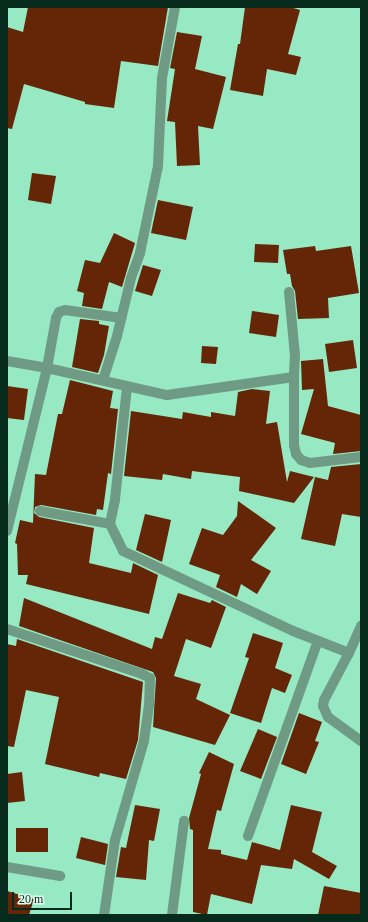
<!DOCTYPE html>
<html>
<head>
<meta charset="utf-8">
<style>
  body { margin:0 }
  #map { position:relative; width:368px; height:922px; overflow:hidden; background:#96e9c2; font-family:Georgia,serif }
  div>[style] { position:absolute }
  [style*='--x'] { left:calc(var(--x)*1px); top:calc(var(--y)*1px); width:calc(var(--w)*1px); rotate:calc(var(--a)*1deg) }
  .building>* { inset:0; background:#642607 }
  .minor>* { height:10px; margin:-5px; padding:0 5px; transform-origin:5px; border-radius:5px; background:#6f9b85 }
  span { translate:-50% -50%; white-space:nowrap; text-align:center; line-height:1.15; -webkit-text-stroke:4px #dffeee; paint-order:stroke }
  .frame { position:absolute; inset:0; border:8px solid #062b1c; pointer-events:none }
  .scale { position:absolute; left:12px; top:892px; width:60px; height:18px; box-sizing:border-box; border:2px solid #062b1c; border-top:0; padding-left:5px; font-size:12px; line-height:14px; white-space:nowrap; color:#062b1c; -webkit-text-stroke:3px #dffeee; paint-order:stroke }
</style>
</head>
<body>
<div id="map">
  <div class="building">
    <i style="clip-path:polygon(28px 7px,168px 7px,158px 66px,121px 61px,114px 108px,85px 104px,85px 102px,24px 84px,12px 129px,7px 128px,7px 27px,23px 32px)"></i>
    <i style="clip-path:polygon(245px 7px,290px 7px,300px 10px,288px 54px,301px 57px,296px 75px,267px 69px,263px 96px,230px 90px,238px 44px,240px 44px)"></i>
    <i style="clip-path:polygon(177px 32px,202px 36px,195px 69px,226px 77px,213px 129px,198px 126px,200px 165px,177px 166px,175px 122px,167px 121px,175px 69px,170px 68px)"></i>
    <i style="clip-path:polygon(32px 173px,56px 176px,51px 204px,28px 200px)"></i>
    <i style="clip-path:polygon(158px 200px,193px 207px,186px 240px,151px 233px)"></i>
    <i style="clip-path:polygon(114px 233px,135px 243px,122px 287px,109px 282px,102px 309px,82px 306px,84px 293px,77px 291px,85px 260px,100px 263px)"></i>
    <i style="clip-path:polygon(255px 244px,279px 245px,278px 263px,254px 262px)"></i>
    <i style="clip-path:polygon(315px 246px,316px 251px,351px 246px,359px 293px,328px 298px,329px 318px,298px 319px,295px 291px,292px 286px,290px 274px,287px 274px,283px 250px)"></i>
    <i style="clip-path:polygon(143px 265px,161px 270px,152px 296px,135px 291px)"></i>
    <i style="clip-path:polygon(252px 311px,279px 315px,276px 337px,249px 333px)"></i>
    <i style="clip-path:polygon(80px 319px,99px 321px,99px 324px,109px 326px,104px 355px,98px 373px,72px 367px)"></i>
    <i style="clip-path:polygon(353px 340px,357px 368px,329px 372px,325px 344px)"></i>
    <i style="clip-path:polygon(202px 346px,218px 347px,216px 364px,201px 363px)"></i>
    <i style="clip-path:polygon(323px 359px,328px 406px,361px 415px,361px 451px,333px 454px,335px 443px,301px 434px,314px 389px,302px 390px,301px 361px)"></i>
    <i style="clip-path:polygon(70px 380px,113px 391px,110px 408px,118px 409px,111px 474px,108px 473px,103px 510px,97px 509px,96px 515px,41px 505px,35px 507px,34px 513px,39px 517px,94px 528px,89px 563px,131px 573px,133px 563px,158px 575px,149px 614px,26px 584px,28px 575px,18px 575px,17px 544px,15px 543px,20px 520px,33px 523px,35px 474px,46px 475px,58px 414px,62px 414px)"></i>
    <i style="clip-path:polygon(7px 386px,28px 389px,24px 420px,7px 418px)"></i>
    <i style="clip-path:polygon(252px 389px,270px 391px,266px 424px,277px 422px,287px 482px,290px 471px,314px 477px,294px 503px,239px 491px,240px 477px,192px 471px,191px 479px,163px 474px,162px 480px,124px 476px,131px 411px,182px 419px,183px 412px,211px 417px,211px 412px,235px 416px,238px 392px)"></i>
    <i style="clip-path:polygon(361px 464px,361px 517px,342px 514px,335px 546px,301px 539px,315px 477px,328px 480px,331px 467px)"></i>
    <i style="clip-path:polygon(238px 501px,276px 528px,251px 560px,271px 571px,257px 594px,241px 584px,237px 597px,216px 587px,220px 575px,189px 564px,202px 528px,223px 535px,237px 516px)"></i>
    <i style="clip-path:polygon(145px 514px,171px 520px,162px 562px,136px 550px)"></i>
    <i style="clip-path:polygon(178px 593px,210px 603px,212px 600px,226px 607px,211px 648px,186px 639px,174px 676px,201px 684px,196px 699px,230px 715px,215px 745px,153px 727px,156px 678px,153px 672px,19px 626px,24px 598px,152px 649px,155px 637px,162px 639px)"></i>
    <i style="clip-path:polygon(253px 633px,283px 643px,275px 668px,292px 675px,285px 693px,272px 688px,261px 723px,230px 713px,249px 658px,245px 657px)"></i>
    <i style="clip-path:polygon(17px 639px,143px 682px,138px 740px,126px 779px,100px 773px,99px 777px,45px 764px,59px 697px,26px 690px,14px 747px,7px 746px,7px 644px,16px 646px)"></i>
    <i style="clip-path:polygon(299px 713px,322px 722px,315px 741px,319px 742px,306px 774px,281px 764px)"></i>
    <i style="clip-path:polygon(258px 729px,277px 737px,261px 779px,240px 771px)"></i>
    <i style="clip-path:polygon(209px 752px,234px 764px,221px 811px,217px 810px,208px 849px,221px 850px,221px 854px,247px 860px,252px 842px,280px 850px,291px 805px,322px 812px,312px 852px,337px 866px,329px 879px,294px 859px,292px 869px,261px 865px,252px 904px,211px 894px,207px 915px,193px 912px,193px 830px,190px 829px,189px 818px,201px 774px,199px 773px)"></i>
    <i style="clip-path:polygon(22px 772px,25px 801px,7px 803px,7px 774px)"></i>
    <i style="clip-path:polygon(135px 805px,160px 809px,154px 841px,149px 840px,146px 880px,116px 877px,121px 847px,126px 848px)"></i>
    <i style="clip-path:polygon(16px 828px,48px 828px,48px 852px,16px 852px)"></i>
    <i style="clip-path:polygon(81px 837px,108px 844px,105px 865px,76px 858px)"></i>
    <i style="clip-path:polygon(324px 886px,361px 893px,361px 915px,318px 915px)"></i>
    <i style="clip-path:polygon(7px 891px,34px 899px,29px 915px,7px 915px)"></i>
  </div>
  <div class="minor">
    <i style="--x:289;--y:292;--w:63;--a:84.6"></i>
    <i style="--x:295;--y:355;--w:22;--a:93"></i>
    <i style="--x:7;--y:361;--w:41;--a:9.9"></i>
    <i style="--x:47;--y:368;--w:123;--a:12.7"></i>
    <i style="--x:167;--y:395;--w:128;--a:-8.1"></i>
    <i style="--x:294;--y:377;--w:68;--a:90"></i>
    <i style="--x:294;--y:445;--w:9;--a:77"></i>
    <i style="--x:296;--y:454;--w:8;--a:50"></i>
    <i style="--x:301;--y:460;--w:9;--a:18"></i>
    <i style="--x:310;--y:463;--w:51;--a:-6.7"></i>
    <i style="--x:103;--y:380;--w:46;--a:-72.3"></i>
    <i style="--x:117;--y:336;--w:60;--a:-76.4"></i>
    <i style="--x:131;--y:278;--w:27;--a:-70"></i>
    <i style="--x:140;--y:253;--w:89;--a:-78.3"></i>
    <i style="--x:158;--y:166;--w:88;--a:-87.4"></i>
    <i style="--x:162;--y:78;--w:72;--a:-79.6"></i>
    <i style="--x:127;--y:387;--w:114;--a:96.1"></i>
    <i style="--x:115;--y:500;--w:25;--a:102"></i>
    <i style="--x:110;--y:524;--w:30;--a:64"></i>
    <i style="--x:123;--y:551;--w:188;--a:25.2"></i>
    <i style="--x:293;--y:631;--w:60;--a:21.4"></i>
    <i style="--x:349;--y:653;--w:53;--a:118"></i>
    <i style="--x:324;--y:700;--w:6;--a:99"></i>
    <i style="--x:323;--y:706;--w:12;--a:66"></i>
    <i style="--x:328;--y:717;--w:41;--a:36"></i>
    <i style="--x:40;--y:511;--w:71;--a:10.5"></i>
    <i style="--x:7;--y:531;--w:168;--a:-76.2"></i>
    <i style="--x:47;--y:368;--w:51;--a:-79.8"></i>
    <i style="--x:56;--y:318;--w:7;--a:-63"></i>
    <i style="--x:59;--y:312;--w:6;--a:-18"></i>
    <i style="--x:65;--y:310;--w:57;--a:8.1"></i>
    <i style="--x:7;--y:629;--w:142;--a:18.4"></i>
    <i style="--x:142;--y:674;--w:9;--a:27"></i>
    <i style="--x:150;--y:678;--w:27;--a:92"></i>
    <i style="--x:149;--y:705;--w:36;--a:98"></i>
    <i style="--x:144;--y:741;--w:103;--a:106.3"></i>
    <i style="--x:115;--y:840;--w:76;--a:98.3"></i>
    <i style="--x:349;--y:653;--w:30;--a:-66"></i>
    <i style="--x:248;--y:836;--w:207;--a:-70.3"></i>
    <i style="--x:7;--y:867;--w:54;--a:9.6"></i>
    <i style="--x:172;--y:915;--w:95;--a:-82.7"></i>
  </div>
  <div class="frame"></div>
  <div class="scale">20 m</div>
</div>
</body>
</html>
